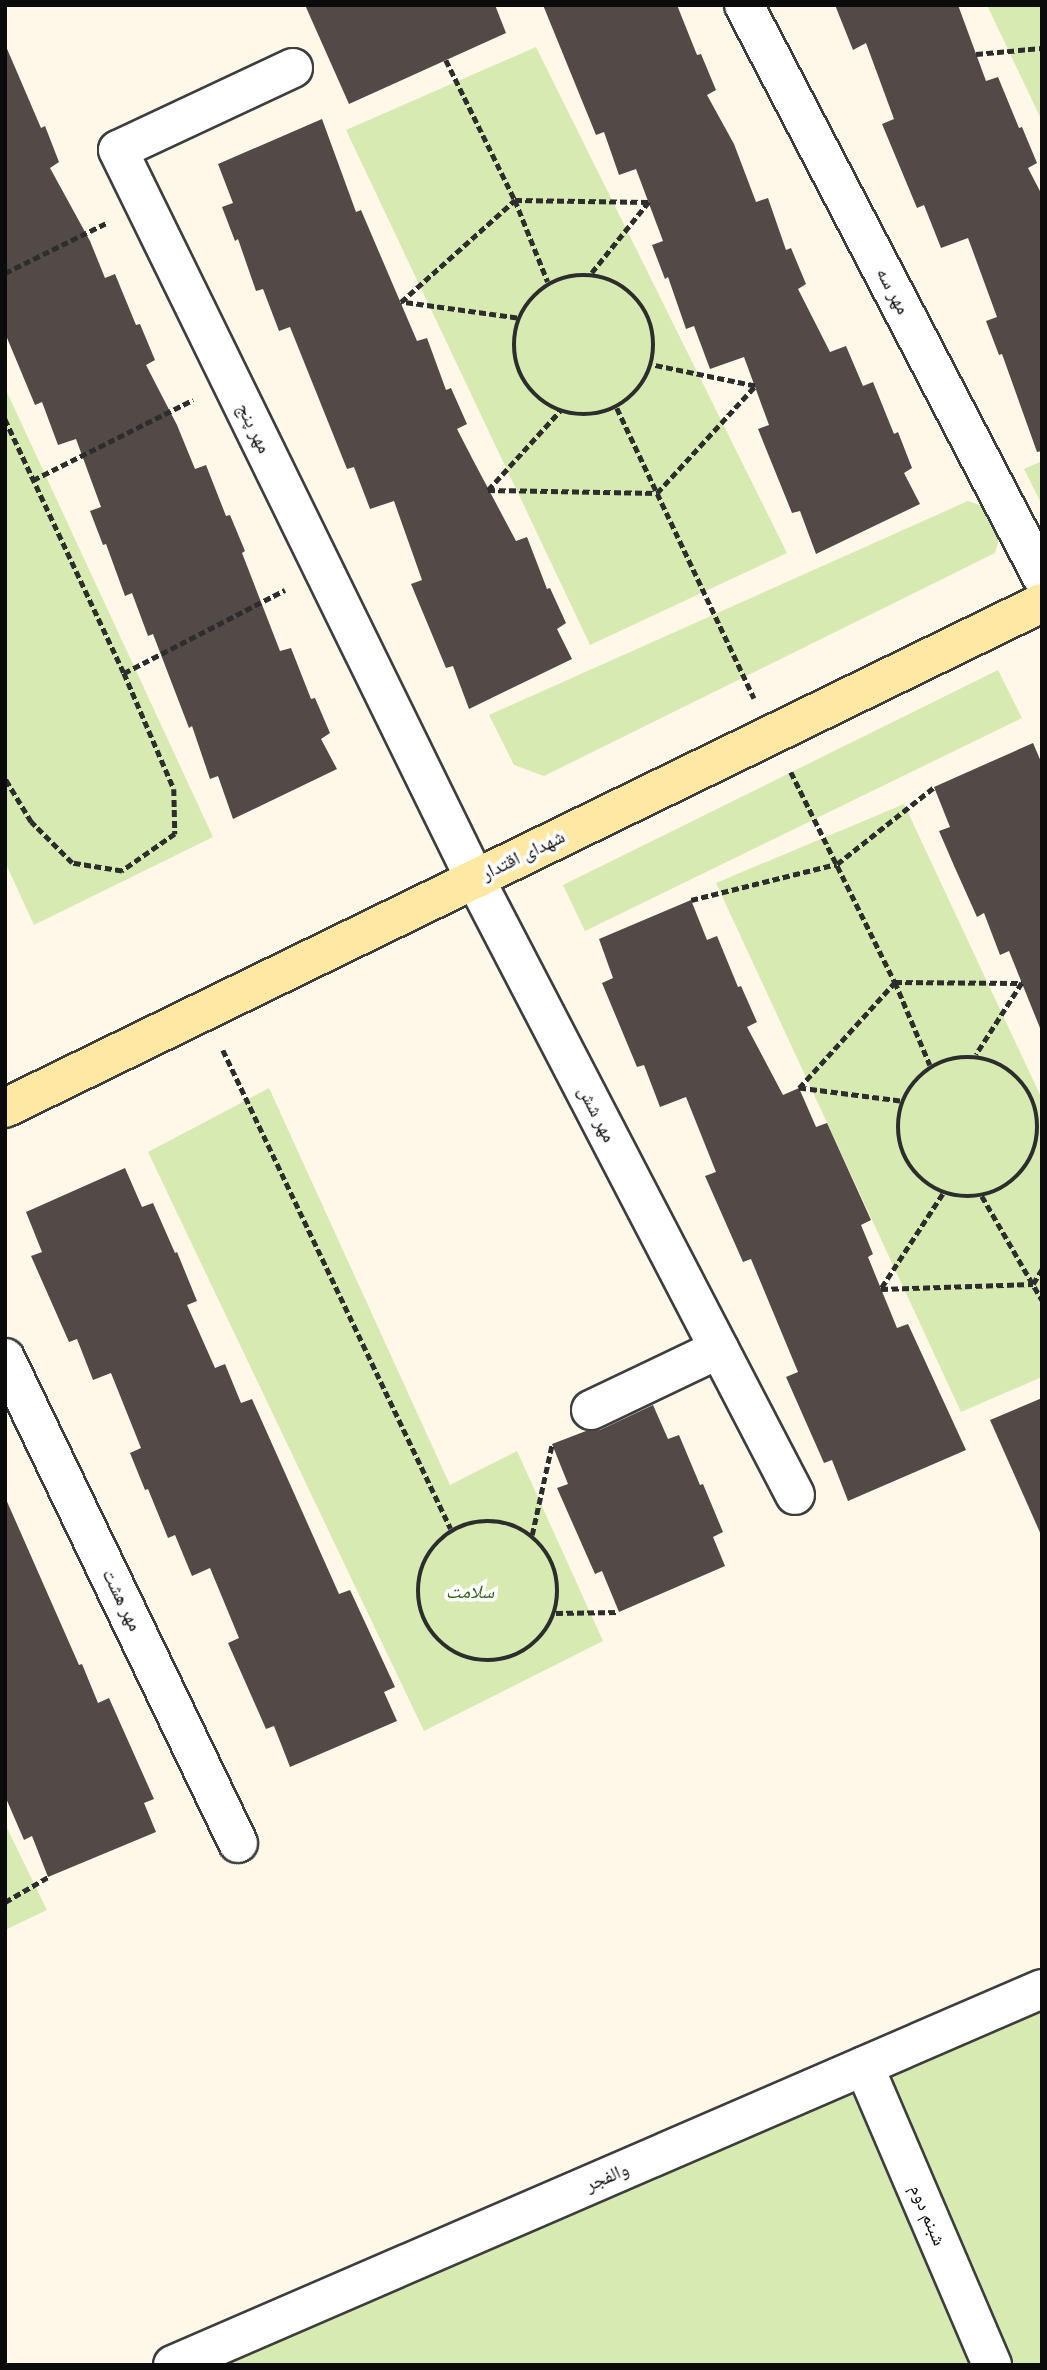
<!DOCTYPE html>
<html>
<head>
<meta charset="utf-8">
<style>
  body { margin:0 }
  #map { position:relative; width:1047px; height:2370px; overflow:hidden; background:#fff7e8; font-family:"Times New Roman","Noto Naskh Arabic",serif }
  div>[style] { position:absolute }
  [style*='--x'] { left:calc(var(--x)*1px); top:calc(var(--y)*1px); width:calc(var(--w)*1px); rotate:calc(var(--a)*1deg) }
  .green>* { inset:0; background:#d7eab2 }
  .building>* { inset:0; background:#534a47 }
  .path>* { height:4.5px; margin-top:-2.25px; transform-origin:0; background:repeating-linear-gradient(90deg,#2d2d2d 0 7px,transparent 0 10.5px) }
  .path>.ring { margin:-2.25px; padding:0; box-sizing:content-box; background:none; border:4.5px solid #2d2d2d; border-radius:50% }
  .roads { filter:drop-shadow(2px 0 #3e3e3e) drop-shadow(-2px 0 #3e3e3e) drop-shadow(0 2px #3e3e3e) drop-shadow(0 -2px #3e3e3e) }
  .street>* { height:38px; margin:-19px; padding:0 19px; transform-origin:19px; border-radius:19px; background:#fff }
  .secondary>* { height:38px; margin:-19px; padding:0 19px; transform-origin:19px; border-radius:19px; background:#ffe8a3 }
  span { translate:-50% -50%; white-space:nowrap; text-align:center; line-height:1.15; -webkit-text-stroke:7px #fff; paint-order:stroke }
  .street-label { font-size:19px; color:#0b0b0b }
  .park-label { font-size:19px; color:#34631a; font-style:italic }
  .frame { position:absolute; inset:0; border:7px solid #0b0b0b; pointer-events:none }
</style>
</head>
<body>
<div id="map">
  <div class="green">
    <i style="clip-path:polygon(987px 5px,1042px 5px,1042px 121px)"></i>
    <i style="clip-path:polygon(536px 47px,787px 553px,590px 645px,346px 130px)"></i>
    <i style="clip-path:polygon(5px 388px,213px 837px,34px 925px,5px 862px)"></i>
    <i style="clip-path:polygon(1042px 461px,1042px 505px,1024px 469px)"></i>
    <i style="clip-path:polygon(968px 501px,1006px 514px,995px 553px,544px 776px,514px 765px,489px 715px)"></i>
    <i style="clip-path:polygon(998px 670px,1022px 718px,585px 931px,563px 885px)"></i>
    <i style="clip-path:polygon(904px 804px,1042px 1099px,1042px 1377px,961px 1412px,716px 883px)"></i>
    <i style="clip-path:polygon(269px 1088px,450px 1485px,517px 1451px,603px 1641px,424px 1731px,148px 1152px)"></i>
    <i style="clip-path:polygon(5px 1824px,47px 1910px,5px 1930px)"></i>
    <i style="clip-path:polygon(1042px 1991px,1042px 2365px,184px 2365px)"></i>
  </div>
  <div class="building">
    <i style="clip-path:polygon(305px 5px,495px 5px,506px 33px,349px 104px)"></i>
    <i style="clip-path:polygon(543px 5px,677px 5px,697px 55px,701px 54px,716px 90px,707px 95px,734px 144px,756px 202px,768px 198px,786px 250px,791px 248px,806px 284px,798px 289px,830px 352px,846px 346px,863px 386px,873px 382px,894px 434px,898px 432px,912px 468px,904px 473px,920px 504px,816px 554px,800px 511px,792px 513px,758px 429px,769px 425px,744px 357px,710px 369px,694px 326px,686px 329px,668px 277px,665px 279px,652px 245px,663px 241px,636px 169px,619px 175px,604px 132px,596px 135px)"></i>
    <i style="clip-path:polygon(835px 5px,958px 5px,986px 81px,998px 77px,1019px 128px,1022px 127px,1037px 163px,1028px 168px,1042px 195px,1042px 451px,1037px 452px,1002px 354px,999px 355px,986px 321px,997px 317px,968px 238px,941px 248px,924px 205px,917px 208px,882px 124px,894px 119px,866px 43px,853px 50px)"></i>
    <i style="clip-path:polygon(5px 44px,41px 128px,45px 126px,59px 162px,50px 168px,90px 241px,105px 278px,115px 274px,136px 325px,140px 324px,155px 360px,146px 365px,177px 425px,195px 469px,206px 465px,226px 516px,230px 515px,245px 551px,242px 553px,280px 651px,291px 648px,311px 699px,315px 698px,330px 733px,321px 739px,337px 769px,233px 819px,218px 776px,210px 779px,192px 726px,189px 728px,153px 634px,148px 636px,132px 593px,125px 596px,106px 544px,103px 545px,90px 511px,101px 507px,76px 439px,58px 445px,42px 402px,35px 405px,5px 333px)"></i>
    <i style="clip-path:polygon(322px 119px,356px 212px,361px 210px,417px 341px,427px 338px,446px 390px,451px 388px,467px 424px,457px 429px,473px 460px,516px 541px,527px 537px,547px 589px,550px 588px,566px 623px,557px 629px,572px 659px,469px 709px,453px 666px,446px 668px,411px 584px,422px 580px,394px 501px,370px 509px,354px 467px,347px 469px,290px 327px,279px 331px,263px 289px,256px 291px,238px 239px,235px 241px,222px 207px,233px 203px,218px 164px)"></i>
    <i style="clip-path:polygon(1033px 743px,1042px 764px,1040px 1028px,1009px 951px,1000px 955px,984px 913px,977px 917px,955px 868px,939px 831px,950px 827px,934px 787px)"></i>
    <i style="clip-path:polygon(691px 900px,707px 940px,717px 936px,738px 987px,741px 986px,757px 1022px,747px 1027px,783px 1095px,799px 1088px,816px 1127px,827px 1123px,871px 1220px,861px 1225px,873px 1254px,868px 1257px,897px 1328px,908px 1324px,966px 1450px,848px 1501px,832px 1460px,824px 1463px,786px 1377px,798px 1372px,751px 1259px,743px 1262px,705px 1176px,716px 1172px,686px 1097px,660px 1107px,644px 1065px,637px 1067px,602px 983px,613px 978px,599px 939px)"></i>
    <i style="clip-path:polygon(125px 1168px,142px 1207px,153px 1203px,175px 1253px,177px 1252px,197px 1301px,187px 1305px,215px 1368px,225px 1364px,241px 1403px,252px 1399px,339px 1594px,350px 1590px,395px 1687px,384px 1692px,397px 1721px,290px 1767px,274px 1726px,266px 1729px,228px 1643px,239px 1638px,210px 1568px,192px 1576px,175px 1535px,168px 1538px,148px 1489px,145px 1490px,130px 1453px,141px 1448px,111px 1373px,93px 1380px,77px 1339px,69px 1342px,31px 1256px,42px 1252px,26px 1212px)"></i>
    <i style="clip-path:polygon(1042px 1398px,1042px 1537px,990px 1420px)"></i>
    <i style="clip-path:polygon(653px 1405px,668px 1439px,679px 1435px,700px 1485px,703px 1484px,723px 1532px,713px 1537px,725px 1566px,619px 1612px,602px 1571px,595px 1574px,557px 1488px,568px 1484px,552px 1444px,586px 1431px,600px 1430px)"></i>
    <i style="clip-path:polygon(5px 1497px,79px 1665px,82px 1664px,98px 1703px,109px 1698px,154px 1799px,144px 1803px,156px 1832px,48px 1877px,32px 1836px,24px 1840px,5px 1796px)"></i>
  </div>
  <div class="path">
    <i style="--x:976;--y:54;--w:66;--a:-5.2"></i>
    <i style="--x:446;--y:60;--w:156;--a:63.8"></i>
    <i style="--x:515;--y:200;--w:88;--a:68.1"></i>
    <i style="--x:5;--y:273;--w:113;--a:-26.3"></i>
    <i class="ring" style="left:514px;top:275px;width:135.5px;height:135.5px"></i>
    <i style="--x:517;--y:318;--w:117;--a:-172.1"></i>
    <i style="--x:401;--y:302;--w:153;--a:-41.8"></i>
    <i style="--x:515;--y:200;--w:134;--a:0.9"></i>
    <i style="--x:649;--y:202;--w:91;--a:128.8"></i>
    <i style="--x:617;--y:408;--w:321;--a:64.7"></i>
    <i style="--x:5;--y:419;--w:280;--a:64.9"></i>
    <i style="--x:124;--y:673;--w:126;--a:66.7"></i>
    <i style="--x:174;--y:789;--w:45;--a:88.7"></i>
    <i style="--x:175;--y:834;--w:65;--a:145.1"></i>
    <i style="--x:122;--y:871;--w:51;--a:-170.9"></i>
    <i style="--x:72;--y:863;--w:58;--a:-135"></i>
    <i style="--x:31;--y:822;--w:50;--a:-121.2"></i>
    <i style="--x:33;--y:480;--w:179;--a:-26.6"></i>
    <i style="--x:488;--y:490;--w:169;--a:1"></i>
    <i style="--x:657;--y:493;--w:145;--a:-47.5"></i>
    <i style="--x:755;--y:386;--w:104;--a:-168.4"></i>
    <i style="--x:488;--y:490;--w:107;--a:-47.7"></i>
    <i style="--x:124;--y:673;--w:181;--a:-27.3"></i>
    <i style="--x:791;--y:772;--w:234;--a:63.7"></i>
    <i style="--x:895;--y:982;--w:127;--a:0.5"></i>
    <i style="--x:1022;--y:983;--w:85;--a:122.6"></i>
    <i style="--x:691;--y:900;--w:150;--a:-13.9"></i>
    <i style="--x:837;--y:864;--w:124;--a:-38.4"></i>
    <i style="--x:223;--y:1050;--w:530;--a:64.55"></i>
    <i class="ring" style="left:898px;top:1057px;width:135.5px;height:135.5px"></i>
    <i style="--x:900;--y:1101;--w:102;--a:-172.7"></i>
    <i style="--x:799;--y:1088;--w:143;--a:-47.8"></i>
    <i style="--x:895;--y:982;--w:90;--a:67.1"></i>
    <i style="--x:943;--y:1194;--w:113;--a:123.1"></i>
    <i style="--x:881;--y:1289;--w:152;--a:-1.9"></i>
    <i style="--x:1033;--y:1284;--w:17;--a:-59"></i>
    <i style="--x:982;--y:1196;--w:120;--a:60"></i>
    <i class="ring" style="left:418px;top:1521px;width:135.5px;height:135.5px"></i>
    <i style="--x:532;--y:1535;--w:93;--a:-77.6"></i>
    <i style="--x:556;--y:1613;--w:63;--a:-0.9"></i>
    <i style="--x:5;--y:1902;--w:50;--a:-30.2"></i>
  </div>
  <div class="roads">
    <div class="street">
      <i style="--x:744;--y:5;--w:645;--a:62.48"></i>
      <i style="--x:293;--y:68;--w:193;--a:154.9"></i>
      <i style="--x:118;--y:150;--w:812;--a:63.91"></i>
      <i style="--x:475;--y:879;--w:694;--a:62.55"></i>
      <i style="--x:5;--y:1358;--w:538;--a:64.34"></i>
      <i style="--x:591;--y:1410;--w:142;--a:-25.5"></i>
      <i style="--x:864;--y:2066;--w:325;--a:66.8"></i>
      <i style="--x:173;--y:2365;--w:947;--a:-23.4"></i>
    </div>
    <div class="secondary">
      <i style="--x:5;--y:1108;--w:1153;--a:-25.97"></i>
    </div>
  </div>
  <div class="street-label">
    <span style="left:893px;top:291px;rotate:62deg">مهر سه</span>
    <span style="left:254px;top:428px;rotate:64deg">مهر پنج</span>
    <span style="left:523px;top:855px;rotate:-26deg">شهدای اقتدار</span>
    <span style="left:597px;top:1114px;rotate:63deg">مهر شش</span>
    <span style="left:122px;top:1600px;rotate:64deg">مهر هشت</span>
    <span style="left:607px;top:2177px;rotate:-23deg">والفجر</span>
    <span style="left:928px;top:2215px;rotate:67deg">شبنم دوم</span>
  </div>
  <div class="park-label">
    <span style="left:470px;top:1592px">سلامت</span>
  </div>
  <div class="frame"></div>
</div>
</body>
</html>
